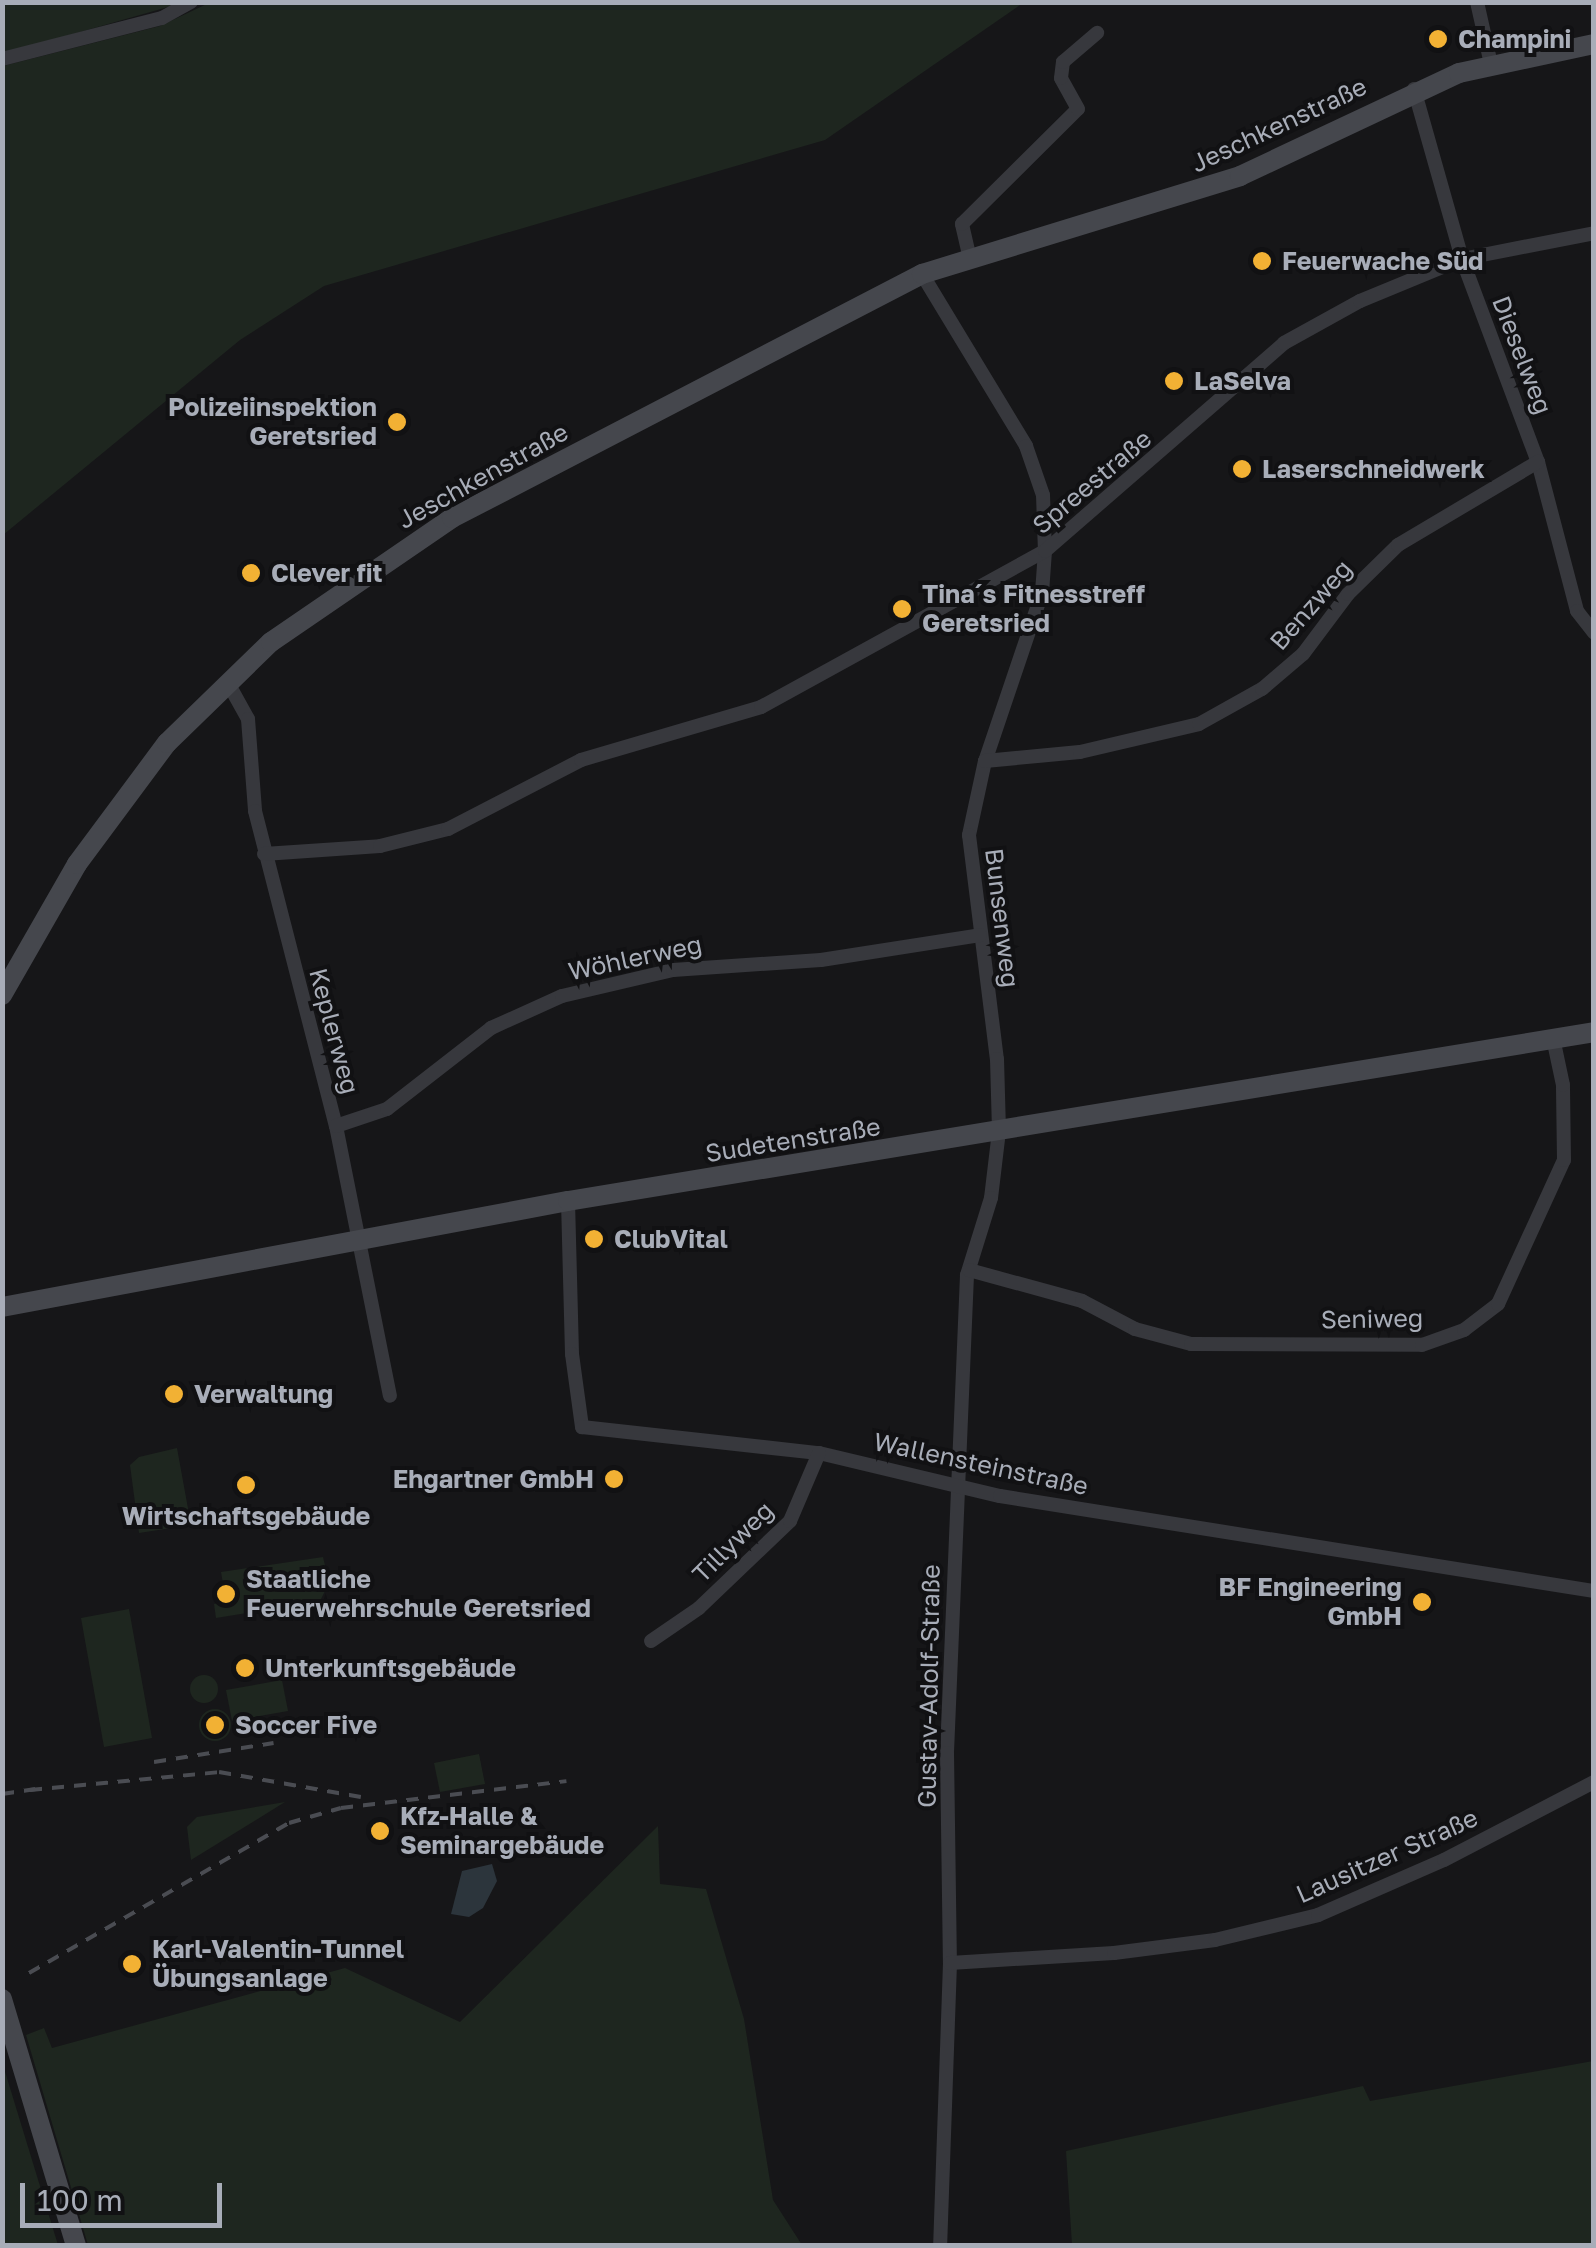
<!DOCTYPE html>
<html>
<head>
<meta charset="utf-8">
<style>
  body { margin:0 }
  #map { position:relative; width:1596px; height:2248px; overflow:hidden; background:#161618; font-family:"Golos Text",sans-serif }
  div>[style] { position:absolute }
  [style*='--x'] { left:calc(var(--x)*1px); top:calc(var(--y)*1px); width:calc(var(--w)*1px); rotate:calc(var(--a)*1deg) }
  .green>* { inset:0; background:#1e261f }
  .round { border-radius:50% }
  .water>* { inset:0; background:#2c353c }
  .street>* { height:14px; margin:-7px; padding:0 7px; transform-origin:7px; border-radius:7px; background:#37383d }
  .secondary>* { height:20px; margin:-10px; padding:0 10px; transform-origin:10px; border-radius:10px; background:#45474d }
  .rail>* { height:4px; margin-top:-2px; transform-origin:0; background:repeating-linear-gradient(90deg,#4a4c52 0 12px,transparent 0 22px) }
  .dots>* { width:28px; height:28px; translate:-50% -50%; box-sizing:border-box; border:5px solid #111113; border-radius:50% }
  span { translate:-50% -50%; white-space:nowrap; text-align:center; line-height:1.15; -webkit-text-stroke:8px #111113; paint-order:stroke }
  .poi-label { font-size:25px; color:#a8adb8; font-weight:700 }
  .left { translate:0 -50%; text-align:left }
  .right { translate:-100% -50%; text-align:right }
  .street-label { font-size:25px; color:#a8adb8 }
  .frame { position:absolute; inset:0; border:5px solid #a8adb8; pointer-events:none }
  .scale { position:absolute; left:20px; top:2183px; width:202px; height:45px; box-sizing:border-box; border:5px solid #a8adb8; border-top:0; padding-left:12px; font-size:30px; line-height:35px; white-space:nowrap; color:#a8adb8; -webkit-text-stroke:8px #111113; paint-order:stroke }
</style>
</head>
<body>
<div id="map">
  <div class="green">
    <i style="clip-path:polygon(3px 3px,182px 3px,3px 54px)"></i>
    <i style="clip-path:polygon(209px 3px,1023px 3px,825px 140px,324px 286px,240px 340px,3px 535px,3px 66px,160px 26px)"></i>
    <i style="clip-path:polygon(177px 1448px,191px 1525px,139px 1533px,130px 1465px,139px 1457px)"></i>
    <i style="clip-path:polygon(323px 1557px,329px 1583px,320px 1601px,216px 1618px,214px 1604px,226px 1601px,221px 1572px)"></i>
    <i style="clip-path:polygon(129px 1609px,152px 1738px,104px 1747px,81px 1618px)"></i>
    <i class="round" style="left:190px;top:1675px;width:28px;height:28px"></i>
    <i style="clip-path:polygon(282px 1680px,288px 1711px,232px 1721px,226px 1690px)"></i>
    <i class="round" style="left:199px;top:1709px;width:32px;height:32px"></i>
    <i style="clip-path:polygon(479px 1754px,485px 1784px,440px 1792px,434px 1763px)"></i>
    <i style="clip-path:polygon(285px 1802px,191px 1860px,187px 1827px,197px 1817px)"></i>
    <i style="clip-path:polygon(658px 1826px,660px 1884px,706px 1889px,744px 2019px,773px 2200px,802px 2245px,88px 2245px,26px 2035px,44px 2028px,52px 2048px,345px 1968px,460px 2022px)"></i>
    <i style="clip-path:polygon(1593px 2061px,1593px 2245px,1072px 2245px,1066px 2151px,1363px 2086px,1370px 2101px)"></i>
    <i style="clip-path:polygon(2px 2065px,3px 2065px,58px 2245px,3px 2245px)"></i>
  </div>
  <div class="water">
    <i style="clip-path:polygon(492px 1864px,497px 1881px,483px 1908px,469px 1917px,451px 1914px,462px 1871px)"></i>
  </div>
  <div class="street">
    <i style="--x:1477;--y:2;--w:64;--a:77.3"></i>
    <i style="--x:2;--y:59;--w:165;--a:-14.4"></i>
    <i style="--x:162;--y:18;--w:33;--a:-29"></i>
    <i style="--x:1414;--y:89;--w:177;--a:74.2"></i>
    <i style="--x:1462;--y:259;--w:217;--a:69.5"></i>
    <i style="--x:1538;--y:462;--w:154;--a:75.3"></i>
    <i style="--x:1577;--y:611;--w:28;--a:52"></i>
    <i style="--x:970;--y:259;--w:36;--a:-103"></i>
    <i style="--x:962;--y:224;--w:163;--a:-44.8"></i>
    <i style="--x:1078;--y:109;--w:35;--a:-119"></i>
    <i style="--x:1061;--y:78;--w:16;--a:-83"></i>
    <i style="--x:1063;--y:62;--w:45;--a:-40.5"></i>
    <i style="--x:922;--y:274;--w:201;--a:58.8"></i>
    <i style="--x:1026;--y:446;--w:52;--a:70.9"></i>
    <i style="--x:1043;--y:495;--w:56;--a:88"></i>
    <i style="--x:1045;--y:551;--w:42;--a:94.1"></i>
    <i style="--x:1042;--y:593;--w:177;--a:108.7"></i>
    <i style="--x:985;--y:761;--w:76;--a:102.2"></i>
    <i style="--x:969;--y:835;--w:226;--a:82.9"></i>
    <i style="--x:997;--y:1059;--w:72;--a:88.4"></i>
    <i style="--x:999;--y:1131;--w:67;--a:96.8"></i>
    <i style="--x:991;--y:1198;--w:81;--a:107.3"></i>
    <i style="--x:967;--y:1275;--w:478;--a:92.4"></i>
    <i style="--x:947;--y:1753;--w:210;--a:89.2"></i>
    <i style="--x:950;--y:1963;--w:283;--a:92"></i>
    <i style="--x:228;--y:683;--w:41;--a:60.9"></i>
    <i style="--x:248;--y:719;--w:92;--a:85.6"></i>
    <i style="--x:255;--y:811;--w:325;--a:75.6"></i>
    <i style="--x:336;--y:1126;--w:275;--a:78.7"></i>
    <i style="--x:985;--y:761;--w:95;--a:-5.4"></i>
    <i style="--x:1080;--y:752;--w:122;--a:-13.2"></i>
    <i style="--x:1199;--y:724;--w:72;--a:-29.1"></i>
    <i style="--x:1262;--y:689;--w:54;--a:-40.5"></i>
    <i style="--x:1303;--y:654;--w:75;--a:-53.1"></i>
    <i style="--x:1348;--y:594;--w:70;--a:-44.4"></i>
    <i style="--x:1398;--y:545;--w:163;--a:-30.7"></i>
    <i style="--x:264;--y:854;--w:116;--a:-3.9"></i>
    <i style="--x:380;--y:846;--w:70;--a:-14"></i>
    <i style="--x:448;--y:829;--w:150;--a:-27.4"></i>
    <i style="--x:581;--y:760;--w:188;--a:-16.4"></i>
    <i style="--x:761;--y:707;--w:324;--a:-28.8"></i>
    <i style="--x:1045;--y:551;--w:317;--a:-41"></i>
    <i style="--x:1284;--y:343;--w:87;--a:-28.9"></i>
    <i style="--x:1360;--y:301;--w:110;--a:-22.4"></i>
    <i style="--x:1462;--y:259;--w:135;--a:-11.1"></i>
    <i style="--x:336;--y:1126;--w:54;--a:-18.4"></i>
    <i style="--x:387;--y:1109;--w:132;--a:-37.9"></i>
    <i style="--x:491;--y:1028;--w:78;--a:-24.3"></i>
    <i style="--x:562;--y:996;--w:114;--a:-13.2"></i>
    <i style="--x:673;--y:970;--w:148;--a:-3.9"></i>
    <i style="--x:821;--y:960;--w:161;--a:-8.9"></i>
    <i style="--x:568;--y:1201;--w:153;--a:88.5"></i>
    <i style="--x:572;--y:1354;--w:74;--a:82.2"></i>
    <i style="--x:582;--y:1427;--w:238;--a:6.3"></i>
    <i style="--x:819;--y:1453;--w:186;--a:13.4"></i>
    <i style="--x:1000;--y:1496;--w:602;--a:9.09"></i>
    <i style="--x:969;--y:1270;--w:117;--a:15.3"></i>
    <i style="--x:1082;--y:1301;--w:60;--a:27.8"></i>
    <i style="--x:1135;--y:1329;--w:58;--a:15"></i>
    <i style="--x:1191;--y:1344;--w:231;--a:0.2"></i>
    <i style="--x:1422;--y:1345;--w:45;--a:-19.7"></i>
    <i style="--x:1464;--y:1330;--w:43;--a:-37.4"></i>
    <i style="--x:1498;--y:1304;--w:158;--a:-65.4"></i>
    <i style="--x:1564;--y:1160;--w:75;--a:-90.8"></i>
    <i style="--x:1563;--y:1085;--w:48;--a:-102"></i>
    <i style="--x:651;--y:1641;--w:58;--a:-34.5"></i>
    <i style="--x:699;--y:1608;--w:126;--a:-43.7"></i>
    <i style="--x:790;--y:1521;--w:74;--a:-66.9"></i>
    <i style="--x:950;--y:1963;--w:164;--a:-3.5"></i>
    <i style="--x:1114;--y:1953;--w:102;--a:-7.3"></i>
    <i style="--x:1215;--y:1940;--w:106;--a:-13.6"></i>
    <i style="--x:1318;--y:1915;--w:137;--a:-23.6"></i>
    <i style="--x:1444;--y:1860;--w:169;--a:-27.5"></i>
  </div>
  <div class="secondary">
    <i style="--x:2;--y:995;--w:151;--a:-60.2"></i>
    <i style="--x:77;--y:864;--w:151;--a:-53.4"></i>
    <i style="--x:167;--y:743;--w:145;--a:-44.2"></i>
    <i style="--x:271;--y:642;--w:219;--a:-34.4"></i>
    <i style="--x:452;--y:518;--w:530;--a:-27.44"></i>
    <i style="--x:922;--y:274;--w:333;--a:-17.1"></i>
    <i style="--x:1240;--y:176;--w:242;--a:-25.2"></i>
    <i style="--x:1459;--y:73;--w:138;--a:-12.1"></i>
    <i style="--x:2;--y:1307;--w:576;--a:-10.61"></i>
    <i style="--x:568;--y:1201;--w:1040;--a:-9.35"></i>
    <i style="--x:2;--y:1999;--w:258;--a:73.3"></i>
  </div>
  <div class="rail">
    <i style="--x:154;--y:1762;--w:121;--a:-9"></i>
    <i style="--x:30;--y:1790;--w:190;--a:-5.4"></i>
    <i style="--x:219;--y:1772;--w:144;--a:10"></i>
    <i style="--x:2;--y:1794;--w:41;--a:-8.3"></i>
    <i style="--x:29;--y:1973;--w:300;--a:-30"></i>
    <i style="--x:289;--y:1823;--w:54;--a:-16.1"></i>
    <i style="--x:341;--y:1808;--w:227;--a:-6.8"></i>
  </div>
  <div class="dots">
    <i style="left:1438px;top:39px;background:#f2b134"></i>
    <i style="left:1262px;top:261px;background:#f2b134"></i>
    <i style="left:1174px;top:381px;background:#f2b134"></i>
    <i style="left:397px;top:422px;background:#f2b134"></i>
    <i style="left:1242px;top:469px;background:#f2b134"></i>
    <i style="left:251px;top:573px;background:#f2b134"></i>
    <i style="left:902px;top:609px;background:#f2b134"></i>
    <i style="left:594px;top:1239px;background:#f2b134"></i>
    <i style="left:174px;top:1394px;background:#f2b134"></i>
    <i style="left:614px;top:1479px;background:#f2b134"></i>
    <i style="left:246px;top:1485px;background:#f2b134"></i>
    <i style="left:226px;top:1594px;background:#f2b134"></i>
    <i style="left:1422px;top:1602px;background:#f2b134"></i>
    <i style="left:245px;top:1668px;background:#f2b134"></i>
    <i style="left:215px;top:1725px;background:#f2b134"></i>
    <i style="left:380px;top:1831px;background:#f2b134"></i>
    <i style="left:132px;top:1964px;background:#f2b134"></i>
  </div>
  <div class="poi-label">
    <span class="left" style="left:1458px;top:39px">Champini</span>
    <span class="left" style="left:1282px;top:261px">Feuerwache Süd</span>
    <span class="left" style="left:1194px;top:381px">LaSelva</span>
    <span class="right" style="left:377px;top:422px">Polizeiinspektion<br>Geretsried</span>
    <span class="left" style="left:1262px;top:469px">Laserschneidwerk</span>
    <span class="left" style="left:271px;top:573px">Clever fit</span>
    <span class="left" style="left:922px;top:609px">Tina´s Fitnesstreff<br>Geretsried</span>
    <span class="left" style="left:614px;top:1239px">ClubVital</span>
    <span class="left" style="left:194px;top:1394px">Verwaltung</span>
    <span class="right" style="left:594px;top:1479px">Ehgartner GmbH</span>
    <span style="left:246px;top:1516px">Wirtschaftsgebäude</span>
    <span class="left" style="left:246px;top:1594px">Staatliche<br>Feuerwehrschule Geretsried</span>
    <span class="right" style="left:1402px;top:1602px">BF Engineering<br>GmbH</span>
    <span class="left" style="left:265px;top:1668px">Unterkunftsgebäude</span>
    <span class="left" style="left:235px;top:1725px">Soccer Five</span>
    <span class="left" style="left:400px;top:1831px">Kfz-Halle &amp;<br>Seminargebäude</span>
    <span class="left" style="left:152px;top:1964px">Karl-Valentin-Tunnel<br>Übungsanlage</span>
  </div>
  <div class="street-label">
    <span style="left:1279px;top:125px;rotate:-25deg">Jeschkenstraße</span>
    <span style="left:1522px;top:355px;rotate:69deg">Dieselweg</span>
    <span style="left:483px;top:476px;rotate:-29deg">Jeschkenstraße</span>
    <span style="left:1092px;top:482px;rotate:-40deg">Spreestraße</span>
    <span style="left:1311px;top:605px;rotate:-49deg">Benzweg</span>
    <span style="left:1002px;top:918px;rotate:83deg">Bunsenweg</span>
    <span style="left:635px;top:958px;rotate:-12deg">Wöhlerweg</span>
    <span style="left:334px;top:1031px;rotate:75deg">Keplerweg</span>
    <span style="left:793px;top:1140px;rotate:-9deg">Sudetenstraße</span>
    <span style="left:1372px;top:1319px;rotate:-1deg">Seniweg</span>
    <span style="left:981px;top:1464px;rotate:12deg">Wallensteinstraße</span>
    <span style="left:733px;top:1542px;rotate:-45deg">Tillyweg</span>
    <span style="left:929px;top:1686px;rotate:-89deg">Gustav-Adolf-Straße</span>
    <span style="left:1387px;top:1856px;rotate:-24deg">Lausitzer Straße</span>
  </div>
  <div class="frame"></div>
  <div class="scale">100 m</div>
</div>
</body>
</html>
